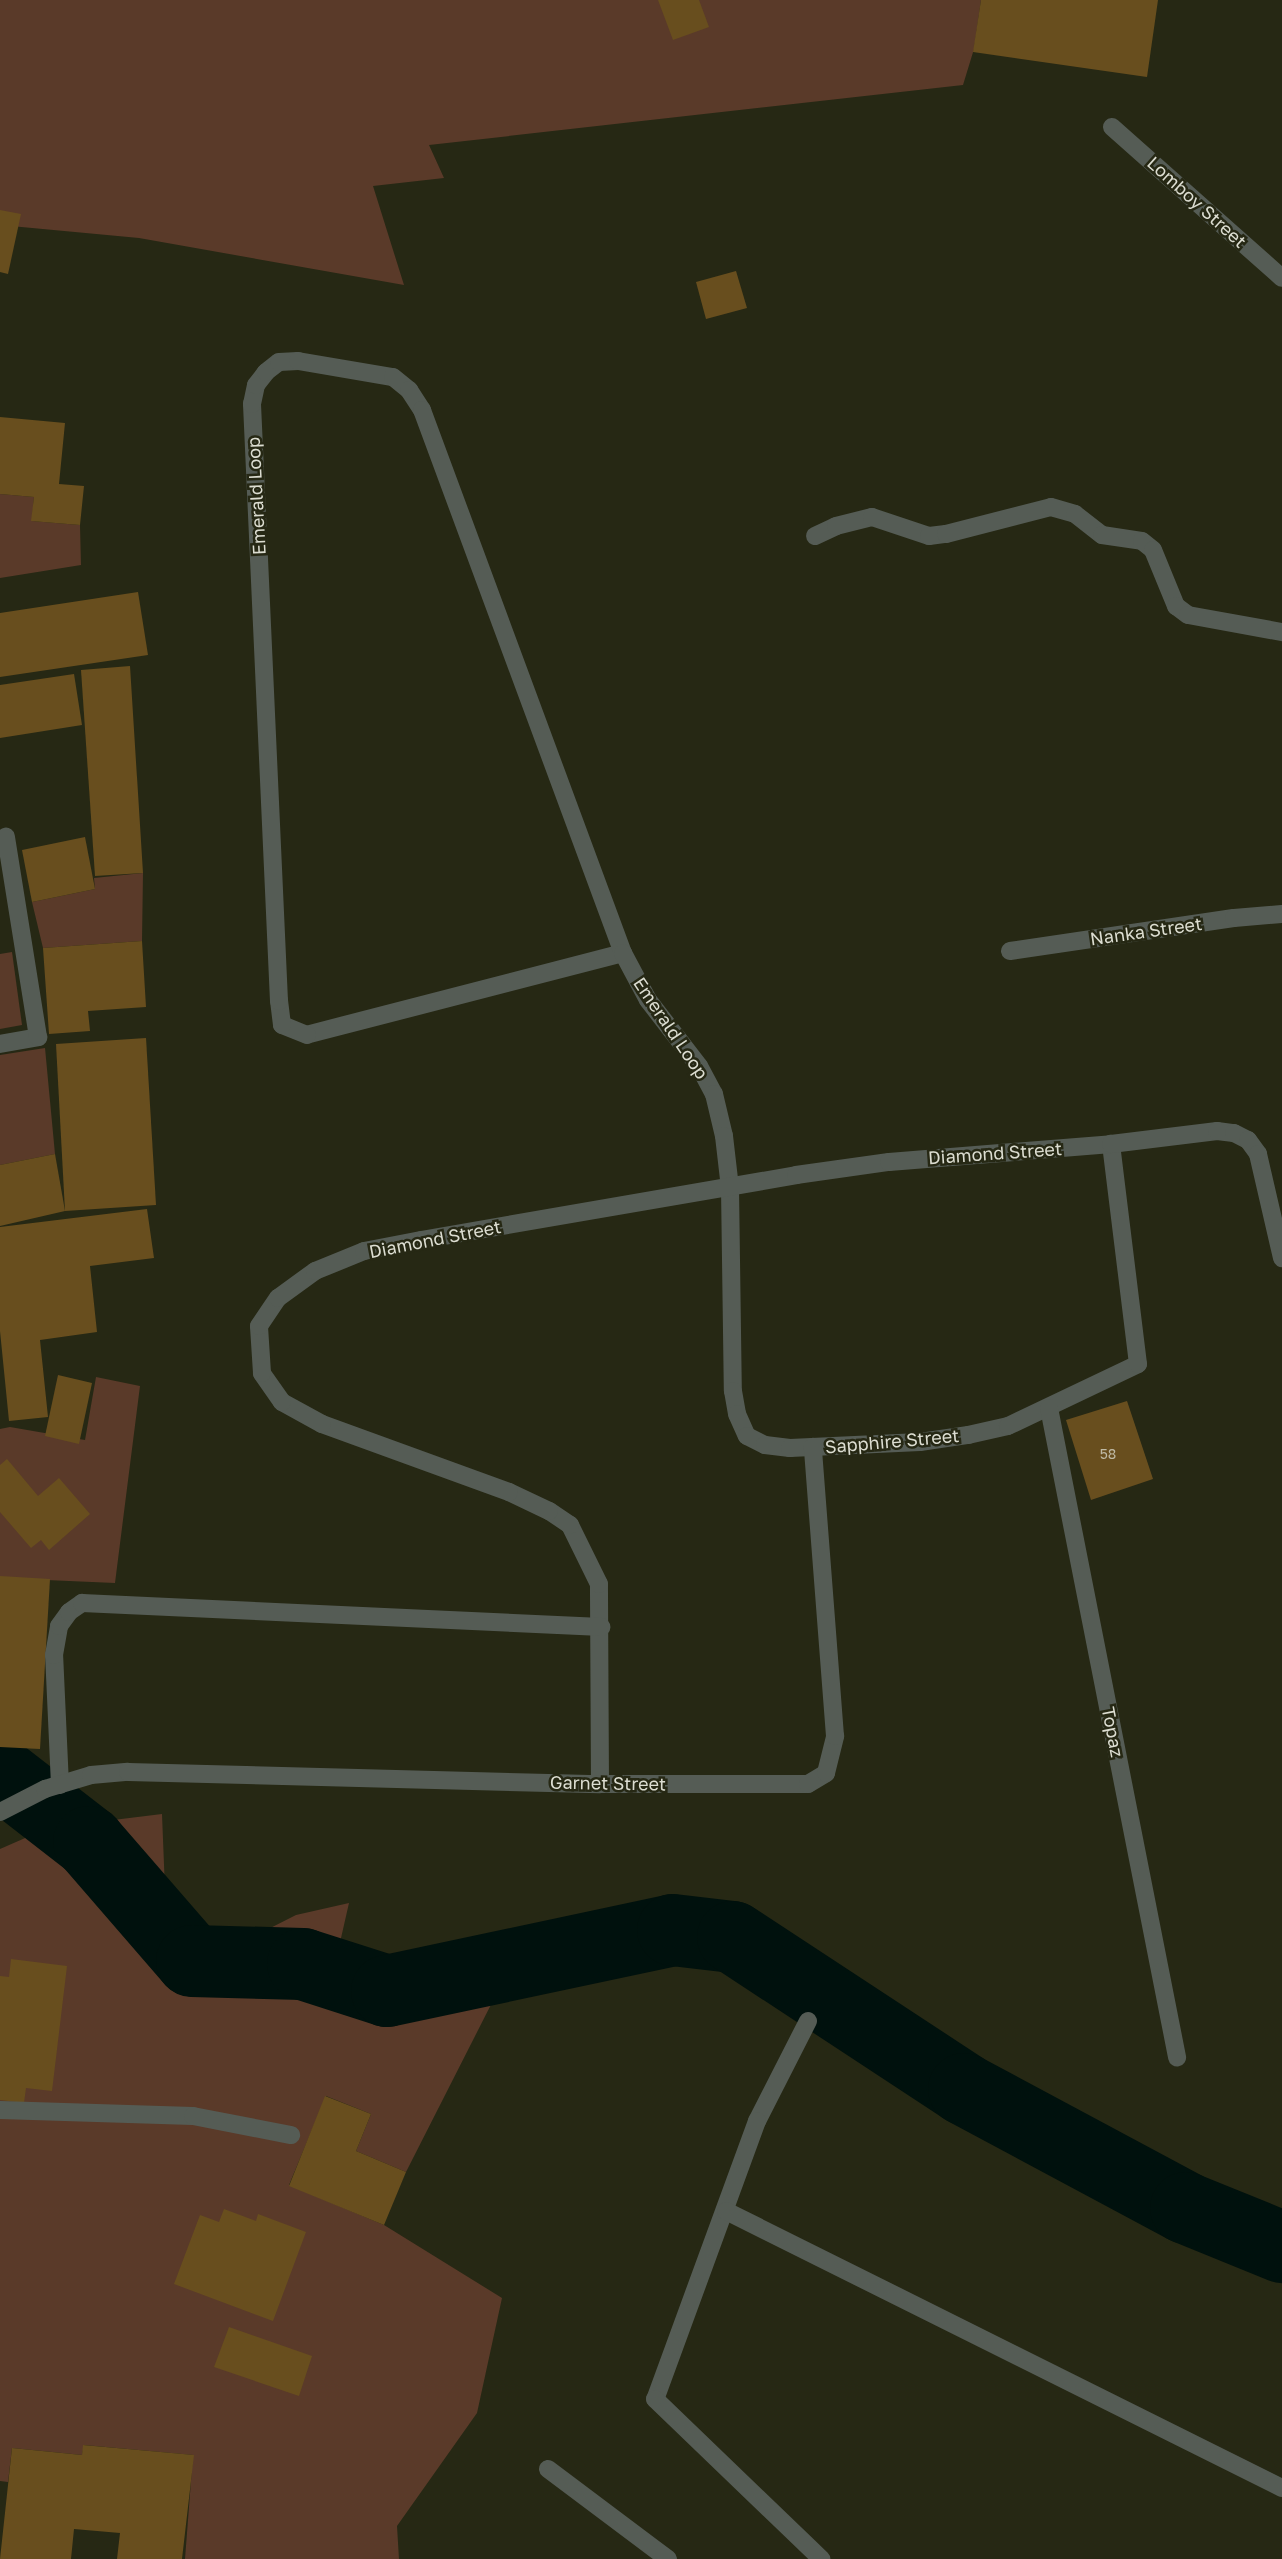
<!DOCTYPE html>
<html>
<head>
<meta charset="utf-8">
<style>
  body { margin:0 }
  #map { position:relative; width:1282px; height:2559px; overflow:hidden; background:#262814; font-family:"Golos Text",sans-serif }
  div>[style] { position:absolute }
  [style*='--x'] { left:calc(var(--x)*1px); top:calc(var(--y)*1px); width:calc(var(--w)*1px); rotate:calc(var(--a)*1deg) }
  .green>* { inset:0; background:#5a3a29 }
  .river>* { height:72px; margin:-36px; padding:0 36px; transform-origin:36px; border-radius:36px; background:#00110d }
  .building>* { inset:0; background:#684e1e }
  .minor>* { height:18px; margin:-9px; padding:0 9px; transform-origin:9px; border-radius:9px; background:#555c55 }
  span { translate:-50% -50%; white-space:nowrap; text-align:center; line-height:1.15; -webkit-text-stroke:5px #262814; paint-order:stroke }
  .number-label { font-size:14px; color:#bfb9a4 }
  .number-label span { -webkit-text-stroke-width:0 }
  .street-label { font-size:18px; color:#dcddd1 }
</style>
</head>
<body>
<div id="map">
  <div class="green">
    <i style="clip-path:polygon(0 0,981px 0,974px 49px,963px 85px,429px 145px,444px 178px,373px 186px,404px 285px,139px 238px,0 225px)"></i>
    <i style="clip-path:polygon(0 494px,34px 497px,32px 521px,80px 525px,81px 565px,0 578px)"></i>
    <i style="clip-path:polygon(143px 873px,142px 941px,43px 948px,32px 902px,95px 889px,94px 878px)"></i>
    <i style="clip-path:polygon(12px 952px,22px 1025px,0 1029px,0 954px)"></i>
    <i style="clip-path:polygon(45px 1048px,55px 1154px,0 1165px,0 1055px)"></i>
    <i style="clip-path:polygon(96px 1377px,140px 1386px,115px 1583px,0 1578px,0 1429px,10px 1427px,85px 1440px)"></i>
    <i style="clip-path:polygon(162px 1814px,166px 1915px,197px 1965px,296px 1915px,349px 1903px,331px 1982px,375px 2000px,504px 1979px,406px 2172px,356px 2151px,371px 2114px,326px 2096px,289px 2185px,384px 2225px,502px 2298px,477px 2413px,397px 2526px,399px 2559px,185px 2559px,193px 2455px,84px 2445px,82px 2455px,12px 2448px,8px 2482px,0 2481px,0 1849px,48px 1828px)"></i>
  </div>
  <div class="river">
    <i style="--x:0;--y:1773;--w:113;--a:37.8"></i>
    <i style="--x:89;--y:1842;--w:157;--a:49.1"></i>
    <i style="--x:192;--y:1961;--w:111;--a:1.5"></i>
    <i style="--x:303;--y:1964;--w:88;--a:17.8"></i>
    <i style="--x:387;--y:1991;--w:292;--a:-12"></i>
    <i style="--x:673;--y:1930;--w:60;--a:6.7"></i>
    <i style="--x:733;--y:1937;--w:277;--a:33.3"></i>
    <i style="--x:964;--y:2089;--w:252;--a:28.2"></i>
    <i style="--x:1186;--y:2208;--w:104;--a:22.1"></i>
  </div>
  <div class="building">
    <i style="clip-path:polygon(658px 0,699px 0,709px 27px,673px 40px)"></i>
    <i style="clip-path:polygon(981px 0,1158px 0,1147px 77px,973px 52px)"></i>
    <i style="clip-path:polygon(0 210px,21px 214px,8px 274px,0 272px)"></i>
    <i style="clip-path:polygon(736px 271px,747px 308px,706px 319px,696px 282px)"></i>
    <i style="clip-path:polygon(0 417px,65px 423px,59px 484px,84px 486px,80px 525px,31px 521px,34px 497px,0 494px)"></i>
    <i style="clip-path:polygon(138px 592px,148px 655px,0 677px,0 613px)"></i>
    <i style="clip-path:polygon(130px 666px,143px 873px,95px 876px,81px 670px)"></i>
    <i style="clip-path:polygon(74px 674px,82px 725px,0 738px,0 685px)"></i>
    <i style="clip-path:polygon(85px 837px,95px 889px,32px 902px,22px 850px)"></i>
    <i style="clip-path:polygon(142px 941px,146px 1007px,88px 1011px,90px 1031px,49px 1034px,43px 948px)"></i>
    <i style="clip-path:polygon(146px 1038px,156px 1205px,65px 1211px,56px 1044px)"></i>
    <i style="clip-path:polygon(55px 1154px,65px 1211px,0 1226px,0 1165px)"></i>
    <i style="clip-path:polygon(147px 1209px,154px 1258px,90px 1266px,97px 1332px,40px 1340px,48px 1417px,9px 1421px,0 1331px,0 1227px)"></i>
    <i style="clip-path:polygon(58px 1375px,92px 1383px,79px 1444px,45px 1436px)"></i>
    <i style="clip-path:polygon(1127px 1401px,1153px 1479px,1091px 1500px,1066px 1420px)"></i>
    <i style="clip-path:polygon(7px 1459px,38px 1496px,59px 1478px,90px 1514px,49px 1550px,41px 1540px,31px 1548px,0 1512px,0 1465px)"></i>
    <i style="clip-path:polygon(0 1576px,50px 1579px,40px 1749px,0 1747px)"></i>
    <i style="clip-path:polygon(11px 1959px,67px 1966px,52px 2091px,26px 2088px,24px 2103px,0 2100px,0 1976px,9px 1977px)"></i>
    <i style="clip-path:polygon(325px 2096px,371px 2114px,356px 2151px,406px 2172px,384px 2225px,289px 2186px)"></i>
    <i style="clip-path:polygon(224px 2209px,256px 2221px,258px 2214px,306px 2232px,273px 2321px,174px 2284px,200px 2215px,219px 2222px)"></i>
    <i style="clip-path:polygon(229px 2327px,312px 2356px,299px 2396px,214px 2367px)"></i>
    <i style="clip-path:polygon(83px 2445px,194px 2455px,182px 2559px,117px 2559px,120px 2533px,74px 2529px,71px 2559px,0 2559px,12px 2448px,82px 2455px)"></i>
  </div>
  <div class="minor">
    <i style="--x:1112;--y:127;--w:227;--a:41.6"></i>
    <i style="--x:815;--y:536;--w:23;--a:-25"></i>
    <i style="--x:836;--y:526;--w:37;--a:-14"></i>
    <i style="--x:872;--y:517;--w:60;--a:18.4"></i>
    <i style="--x:929;--y:536;--w:17;--a:-7"></i>
    <i style="--x:946;--y:534;--w:108;--a:-14.4"></i>
    <i style="--x:1051;--y:507;--w:25;--a:16"></i>
    <i style="--x:1075;--y:514;--w:34;--a:38"></i>
    <i style="--x:1102;--y:535;--w:40;--a:8.5"></i>
    <i style="--x:1142;--y:541;--w:14;--a:39"></i>
    <i style="--x:1153;--y:550;--w:61;--a:67.7"></i>
    <i style="--x:1176;--y:606;--w:15;--a:37"></i>
    <i style="--x:1188;--y:615;--w:96;--a:10.3"></i>
    <i style="--x:1010;--y:951;--w:226;--a:-8.4"></i>
    <i style="--x:1234;--y:918;--w:48;--a:-4.8"></i>
    <i style="--x:623;--y:953;--w:326;--a:165.5"></i>
    <i style="--x:307;--y:1035;--w:27;--a:-158"></i>
    <i style="--x:282;--y:1025;--w:24;--a:-97"></i>
    <i style="--x:279;--y:1001;--w:598;--a:-92.59"></i>
    <i style="--x:252;--y:404;--w:19;--a:-78"></i>
    <i style="--x:256;--y:385;--w:16;--a:-52"></i>
    <i style="--x:266;--y:372;--w:16;--a:-38"></i>
    <i style="--x:279;--y:362;--w:19;--a:-3"></i>
    <i style="--x:298;--y:361;--w:96;--a:9.6"></i>
    <i style="--x:393;--y:377;--w:21;--a:39"></i>
    <i style="--x:409;--y:390;--w:24;--a:57"></i>
    <i style="--x:422;--y:410;--w:579;--a:69.69"></i>
    <i style="--x:623;--y:953;--w:53;--a:62"></i>
    <i style="--x:648;--y:1000;--w:83;--a:52.3"></i>
    <i style="--x:699;--y:1066;--w:32;--a:62"></i>
    <i style="--x:714;--y:1094;--w:43;--a:76.6"></i>
    <i style="--x:724;--y:1136;--w:52;--a:83.4"></i>
    <i style="--x:730;--y:1188;--w:203;--a:89.2"></i>
    <i style="--x:733;--y:1391;--w:23;--a:80"></i>
    <i style="--x:737;--y:1414;--w:24;--a:66"></i>
    <i style="--x:747;--y:1436;--w:20;--a:27"></i>
    <i style="--x:765;--y:1445;--w:25;--a:7"></i>
    <i style="--x:790;--y:1448;--w:130;--a:-2.6"></i>
    <i style="--x:920;--y:1442;--w:49;--a:-8.3"></i>
    <i style="--x:968;--y:1435;--w:41;--a:-12.7"></i>
    <i style="--x:1008;--y:1426;--w:144;--a:-25.5"></i>
    <i style="--x:1138;--y:1364;--w:222;--a:-97"></i>
    <i style="--x:0;--y:1044;--w:39;--a:-10"></i>
    <i style="--x:38;--y:1037;--w:203;--a:-99.1"></i>
    <i style="--x:1049;--y:1408;--w:662;--a:78.84"></i>
    <i style="--x:600;--y:1784;--w:200;--a:-90.3"></i>
    <i style="--x:599;--y:1584;--w:66;--a:-116.2"></i>
    <i style="--x:570;--y:1525;--w:25;--a:-146"></i>
    <i style="--x:549;--y:1511;--w:44;--a:-154.6"></i>
    <i style="--x:509;--y:1492;--w:199;--a:-160"></i>
    <i style="--x:322;--y:1424;--w:46;--a:-151.2"></i>
    <i style="--x:282;--y:1402;--w:35;--a:-125"></i>
    <i style="--x:262;--y:1373;--w:47;--a:-93.7"></i>
    <i style="--x:259;--y:1326;--w:34;--a:-56"></i>
    <i style="--x:278;--y:1298;--w:46;--a:-36.1"></i>
    <i style="--x:315;--y:1271;--w:53;--a:-22.2"></i>
    <i style="--x:364;--y:1251;--w:58;--a:-10.9"></i>
    <i style="--x:421;--y:1240;--w:381;--a:-9.8"></i>
    <i style="--x:796;--y:1175;--w:94;--a:-8"></i>
    <i style="--x:889;--y:1162;--w:223;--a:-4.6"></i>
    <i style="--x:1111;--y:1144;--w:107;--a:-7"></i>
    <i style="--x:1217;--y:1131;--w:17;--a:7"></i>
    <i style="--x:1234;--y:1133;--w:16;--a:27"></i>
    <i style="--x:1248;--y:1140;--w:17;--a:54"></i>
    <i style="--x:1258;--y:1154;--w:107;--a:77"></i>
    <i style="--x:60;--y:1785;--w:130;--a:-92.6"></i>
    <i style="--x:54;--y:1655;--w:29;--a:-80"></i>
    <i style="--x:59;--y:1626;--w:17;--a:-54"></i>
    <i style="--x:69;--y:1612;--w:16;--a:-35"></i>
    <i style="--x:82;--y:1603;--w:520;--a:2.65"></i>
    <i style="--x:0;--y:1812;--w:51;--a:-27.1"></i>
    <i style="--x:45;--y:1789;--w:48;--a:-16.9"></i>
    <i style="--x:91;--y:1775;--w:37;--a:-5"></i>
    <i style="--x:128;--y:1772;--w:472;--a:1.5"></i>
    <i style="--x:600;--y:1784;--w:208;--a:0"></i>
    <i style="--x:808;--y:1784;--w:21;--a:-31"></i>
    <i style="--x:826;--y:1773;--w:38;--a:-76"></i>
    <i style="--x:835;--y:1736;--w:290;--a:-94.4"></i>
    <i style="--x:808;--y:2021;--w:112;--a:117"></i>
    <i style="--x:757;--y:2121;--w:296;--a:110.1"></i>
    <i style="--x:655;--y:2399;--w:231;--a:43.9"></i>
    <i style="--x:0;--y:2110;--w:193;--a:1.8"></i>
    <i style="--x:193;--y:2116;--w:100;--a:11"></i>
    <i style="--x:726;--y:2211;--w:621;--a:26.48"></i>
    <i style="--x:548;--y:2469;--w:150;--a:36.9"></i>
  </div>
  <div class="number-label">
    <span style="left:1108px;top:1454px">58</span>
  </div>
  <div class="street-label">
    <span style="left:1197px;top:202px;rotate:42deg">Lomboy Street</span>
    <span style="left:256px;top:496px;rotate:-93deg">Emerald Loop</span>
    <span style="left:1146px;top:931px;rotate:-8deg">Nanka Street</span>
    <span style="left:671px;top:1028px;rotate:56deg">Emerald Loop</span>
    <span style="left:995px;top:1153px;rotate:-4deg">Diamond Street</span>
    <span style="left:435px;top:1239px;rotate:-11deg">Diamond Street</span>
    <span style="left:892px;top:1441px;rotate:-5deg">Sapphire Street</span>
    <span style="left:1113px;top:1732px;rotate:79deg">Topaz</span>
    <span style="left:608px;top:1783px;rotate:1deg">Garnet Street</span>
  </div>
</div>
</body>
</html>
